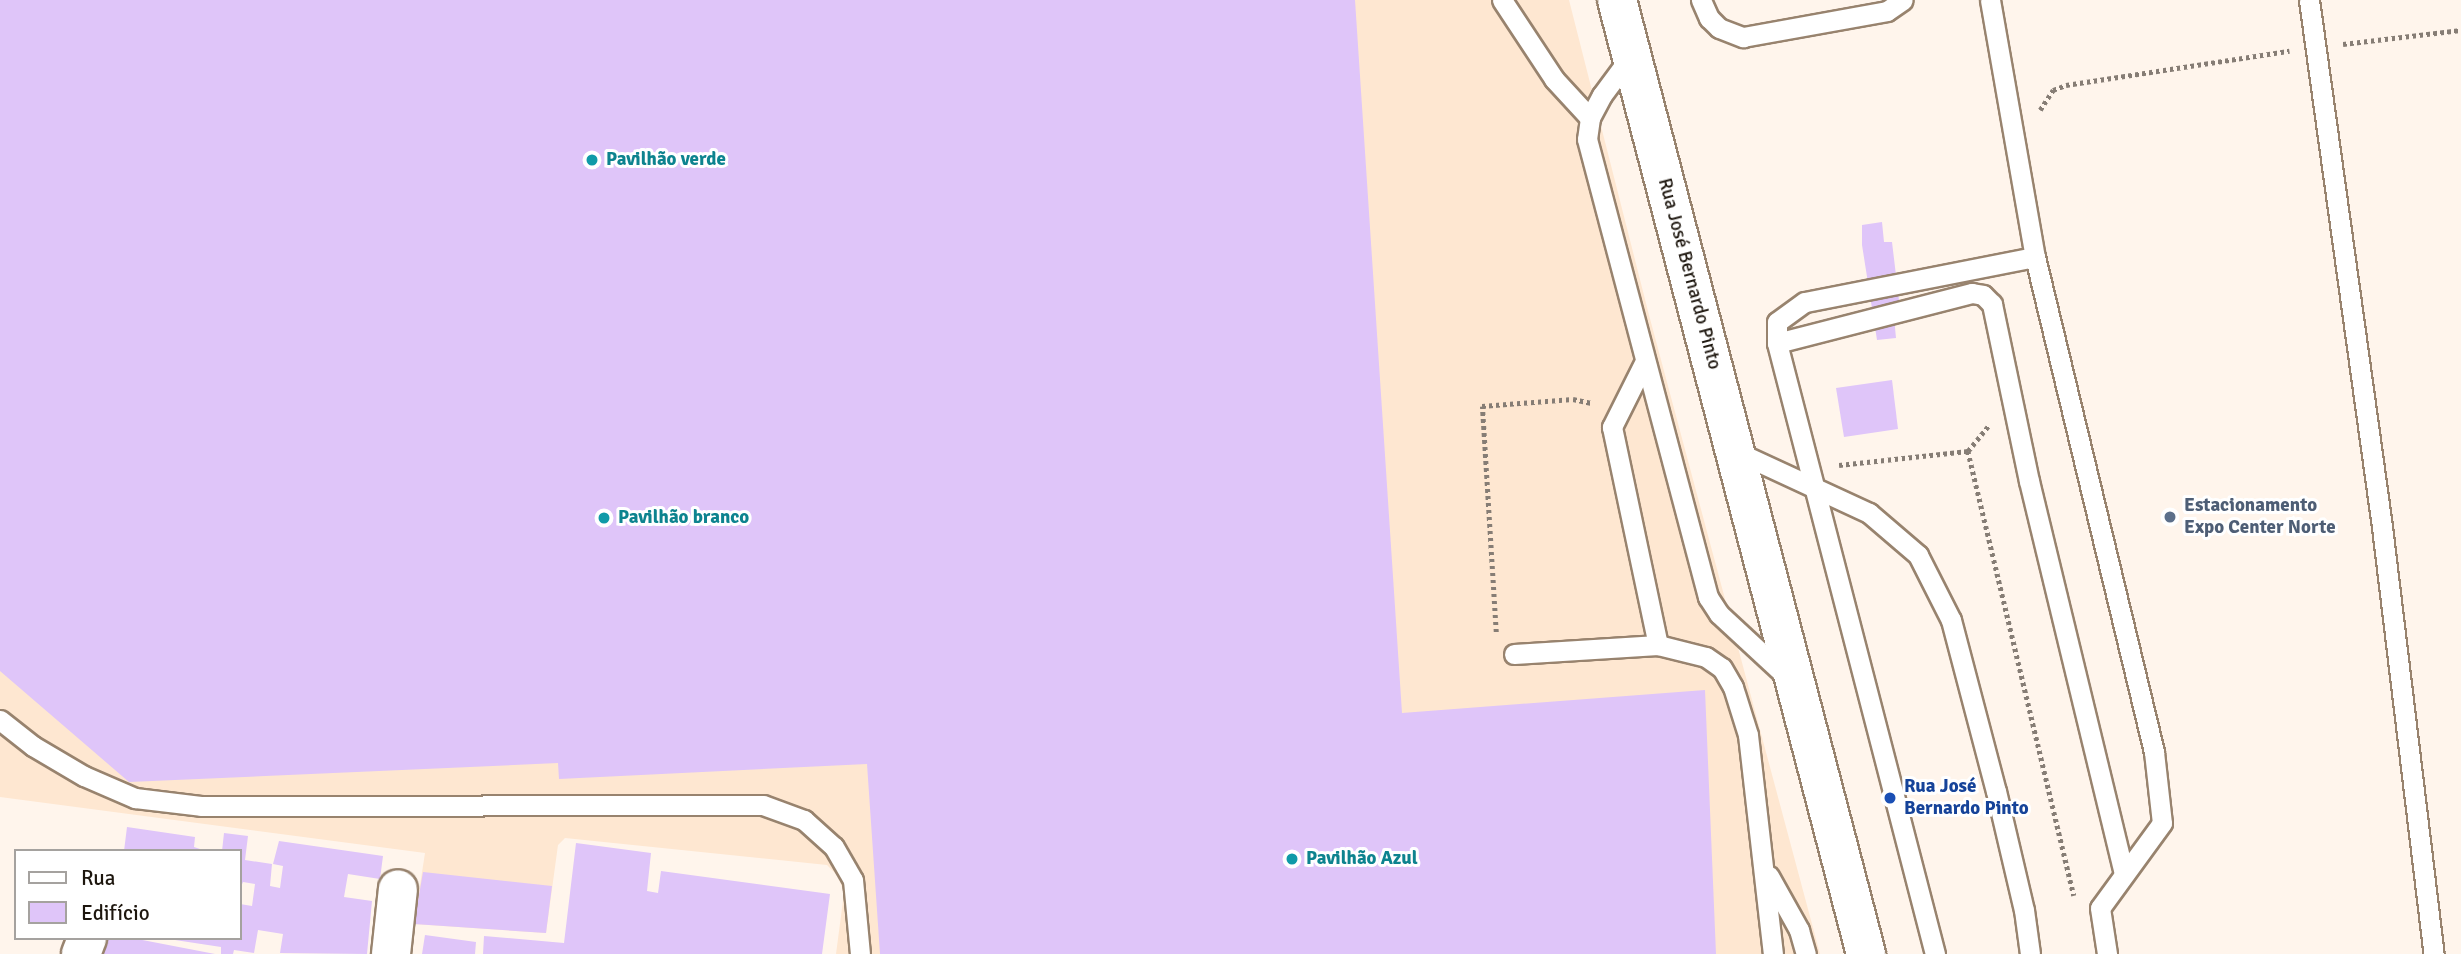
<!DOCTYPE html>
<html>
<head>
<meta charset="utf-8">
<style>
  body { margin:0 }
  #map { position:relative; width:2461px; height:954px; overflow:hidden; background:#fff5ec; font-family:Signika,sans-serif }
  div>[style] { position:absolute }
  [style*='--x'] { left:calc(var(--x)*1px); top:calc(var(--y)*1px); width:calc(var(--w)*1px); rotate:calc(var(--a)*1deg) }
  .built>* { inset:0; background:#fee7d1 }
  .building>* { inset:0; background:#dfc5f9 }
  .path>* { height:4.5px; margin-top:-2.25px; transform-origin:0; background:repeating-linear-gradient(90deg,#867d75 0 3.5px,transparent 0 7px) }
  .roads { filter:drop-shadow(2px 0 #98836e) drop-shadow(-2px 0 #98836e) drop-shadow(0 2px #98836e) drop-shadow(0 -2px #98836e) }
  .service>* { height:19px; margin:-9.5px; padding:0 9.5px; transform-origin:9.5px; border-radius:9.5px; background:#fff }
  .minor>* { height:38px; margin:-19px; padding:0 19px; transform-origin:19px; border-radius:19px; background:#fff }
  .tertiary>* { height:38px; margin:-19px; padding:0 19px; transform-origin:19px; border-radius:19px; background:#fff }
  .dots>* { width:19px; height:19px; translate:-50% -50%; box-sizing:border-box; border:4px solid #fff; border-radius:50% }
  span { translate:-50% -50%; white-space:nowrap; text-align:center; line-height:1.15; -webkit-text-stroke:6px #fff; paint-order:stroke }
  .culture-label { font-size:19px; color:#0d838f; font-weight:700 }
  .left { translate:0 -50%; text-align:left }
  .street-label { font-size:19px; color:#1d160e }
  .service-label { font-size:19px; color:#4e5e75; font-weight:700 }
  .transit-label { font-size:19px; color:#164399; font-weight:700 }
  .legend { position:absolute; left:14px; top:849px; width:228px; height:91px; box-sizing:border-box; background:#fff; border:2px solid #a5a29f; margin:0; padding:9px 12px; list-style:none; font-size:21px; color:#1d160e }
  .legend li { display:flex; align-items:center; gap:14px; height:35px }
  .legend b { width:35px; border:2px solid #a5a29f }
</style>
</head>
<body>
<div id="map">
  <div class="built">
    <i style="clip-path:polygon(0 0,1569px 0,1649px 315px,1820px 954px,836px 954px,844px 893px,838px 876px,827px 865px,565px 838px,558px 845px,546px 933px,414px 924px,425px 853px,0 797px)"></i>
  </div>
  <div class="building">
    <i style="clip-path:polygon(0 0,1355px 0,1402px 713px,1705px 690px,1716px 954px,880px 954px,867px 764px,559px 779px,558px 763px,129px 782px,0 671px)"></i>
    <i style="clip-path:polygon(1882px 222px,1884px 242px,1892px 242px,1901px 317px,1894px 317px,1896px 338px,1877px 340px,1862px 245px,1862px 225px)"></i>
    <i style="clip-path:polygon(1892px 380px,1898px 429px,1844px 437px,1836px 388px)"></i>
    <i style="clip-path:polygon(127px 827px,195px 837px,194px 847px,206px 851px,124px 851px)"></i>
    <i style="clip-path:polygon(224px 833px,248px 836px,245px 860px,272px 864px,270px 886px,280px 888px,283px 866px,273px 864px,279px 841px,383px 856px,380px 879px,348px 874px,344px 897px,372px 901px,367px 954px,280px 953px,283px 934px,258px 930px,254px 953px,234px 950px,233px 954px,221px 954px,221px 947px,175px 940px,240px 938px,240px 904px,252px 906px,255px 884px,243px 882px,240px 889px,240px 851px,222px 851px)"></i>
    <i style="clip-path:polygon(576px 843px,651px 853px,647px 891px,658px 893px,661px 871px,830px 894px,822px 954px,483px 954px,484px 936px,564px 943px)"></i>
    <i style="clip-path:polygon(423px 872px,552px 886px,546px 933px,414px 924px)"></i>
    <i style="clip-path:polygon(425px 935px,476px 942px,475px 954px,422px 954px)"></i>
    <i style="clip-path:polygon(104px 938px,132px 938px,215px 954px,102px 954px)"></i>
  </div>
  <div class="path">
    <i style="--x:2343;--y:44;--w:119;--a:-6.8"></i>
    <i style="--x:2040;--y:110;--w:24;--a:-57"></i>
    <i style="--x:2053;--y:90;--w:14;--a:-21"></i>
    <i style="--x:2066;--y:85;--w:226;--a:-8.7"></i>
    <i style="--x:1968;--y:451;--w:457;--a:76.6"></i>
    <i style="--x:1839;--y:465;--w:130;--a:-6.2"></i>
    <i style="--x:1968;--y:451;--w:33;--a:-51"></i>
    <i style="--x:1496;--y:632;--w:226;--a:-93.5"></i>
    <i style="--x:1482;--y:406;--w:91;--a:-4.4"></i>
    <i style="--x:1573;--y:399;--w:19;--a:12"></i>
  </div>
  <div class="roads">
    <div class="service">
      <i style="--x:1502;--y:0;--w:95;--a:56.6"></i>
      <i style="--x:1554;--y:79;--w:53;--a:47.3"></i>
      <i style="--x:1701;--y:0;--w:20;--a:66"></i>
      <i style="--x:1709;--y:18;--w:14;--a:45"></i>
      <i style="--x:1719;--y:28;--w:26;--a:21"></i>
      <i style="--x:1743;--y:37;--w:146;--a:-10.2"></i>
      <i style="--x:1887;--y:11;--w:19;--a:-35"></i>
      <i style="--x:1990;--y:0;--w:261;--a:80.1"></i>
      <i style="--x:2035;--y:257;--w:509;--a:76.48"></i>
      <i style="--x:2154;--y:752;--w:71;--a:83.6"></i>
      <i style="--x:2162;--y:823;--w:105;--a:126.1"></i>
      <i style="--x:2100;--y:908;--w:47;--a:81.3"></i>
      <i style="--x:2309;--y:0;--w:532;--a:82.11"></i>
      <i style="--x:2382;--y:527;--w:430;--a:83.1"></i>
      <i style="--x:1631;--y:56;--w:49;--a:126.6"></i>
      <i style="--x:1602;--y:95;--w:26;--a:118"></i>
      <i style="--x:1590;--y:118;--w:21;--a:98"></i>
      <i style="--x:1587;--y:139;--w:474;--a:75.2"></i>
      <i style="--x:1708;--y:597;--w:20;--a:57"></i>
      <i style="--x:1719;--y:614;--w:94;--a:42.8"></i>
      <i style="--x:1777;--y:343;--w:201;--a:-14.4"></i>
      <i style="--x:1972;--y:293;--w:11;--a:10"></i>
      <i style="--x:1983;--y:295;--w:13;--a:45"></i>
      <i style="--x:1992;--y:304;--w:181;--a:78.2"></i>
      <i style="--x:2029;--y:481;--w:404;--a:76.4"></i>
      <i style="--x:1645;--y:361;--w:74;--a:116.6"></i>
      <i style="--x:1612;--y:427;--w:223;--a:78.1"></i>
      <i style="--x:1735;--y:451;--w:148;--a:24.8"></i>
      <i style="--x:1869;--y:513;--w:65;--a:40.6"></i>
      <i style="--x:1918;--y:555;--w:73;--a:63.1"></i>
      <i style="--x:1951;--y:620;--w:177;--a:75.3"></i>
      <i style="--x:1996;--y:791;--w:122;--a:76.8"></i>
      <i style="--x:2024;--y:910;--w:44;--a:82.2"></i>
      <i style="--x:1514;--y:654;--w:144;--a:-3.6"></i>
      <i style="--x:1658;--y:645;--w:49;--a:14"></i>
      <i style="--x:1706;--y:657;--w:19;--a:35"></i>
      <i style="--x:1722;--y:668;--w:22;--a:60"></i>
      <i style="--x:1733;--y:687;--w:50;--a:72.6"></i>
      <i style="--x:1748;--y:735;--w:220;--a:83.5"></i>
      <i style="--x:0;--y:720;--w:42;--a:38.2"></i>
      <i style="--x:33;--y:746;--w:59;--a:30.5"></i>
      <i style="--x:84;--y:776;--w:56;--a:23.3"></i>
      <i style="--x:135;--y:798;--w:66;--a:6.9"></i>
      <i style="--x:201;--y:806;--w:562;--a:-0.1"></i>
      <i style="--x:763;--y:805;--w:44;--a:20.1"></i>
      <i style="--x:804;--y:820;--w:40;--a:42"></i>
      <i style="--x:834;--y:847;--w:38;--a:60"></i>
      <i style="--x:853;--y:880;--w:74;--a:84.6"></i>
      <i style="--x:1769;--y:876;--w:62;--a:60.9"></i>
      <i style="--x:1799;--y:930;--w:25;--a:74"></i>
      <i style="--x:1935;--y:954;--w:631;--a:-104.5"></i>
      <i style="--x:1777;--y:343;--w:21;--a:-90"></i>
      <i style="--x:1777;--y:322;--w:34;--a:-36"></i>
      <i style="--x:1805;--y:302;--w:234;--a:-11.1"></i>
    </div>
    <div class="minor">
      <i style="--x:81;--y:954;--w:17;--a:-69"></i>
      <i style="--x:391;--y:954;--w:65;--a:-83.9"></i>
    </div>
    <div class="tertiary">
      <i style="--x:1617;--y:0;--w:986;--a:75.37"></i>
    </div>
  </div>
  <div class="dots">
    <i style="left:592px;top:160px;background:#0f9aa8"></i>
    <i style="left:2170px;top:517px;background:#5c6f8a"></i>
    <i style="left:604px;top:518px;background:#0f9aa8"></i>
    <i style="left:1890px;top:798px;background:#1a4fb4"></i>
    <i style="left:1292px;top:859px;background:#0f9aa8"></i>
  </div>
  <div class="culture-label">
    <span class="left" style="left:606px;top:160px">Pavilhão verde</span>
    <span class="left" style="left:618px;top:518px">Pavilhão branco</span>
    <span class="left" style="left:1306px;top:859px">Pavilhão Azul</span>
  </div>
  <div class="street-label">
    <span style="left:1689px;top:274px;rotate:75deg">Rua José Bernardo Pinto</span>
  </div>
  <div class="service-label">
    <span class="left" style="left:2184px;top:517px">Estacionamento<br>Expo Center Norte</span>
  </div>
  <div class="transit-label">
    <span class="left" style="left:1904px;top:798px">Rua José<br>Bernardo Pinto</span>
  </div>
  <ul class="legend">
  <li><b style="height:9px;background:#fff"></b>Rua</li>
  <li><b style="height:19px;background:#dfc5f9"></b>Edifício</li>
  </ul>
</div>
</body>
</html>
